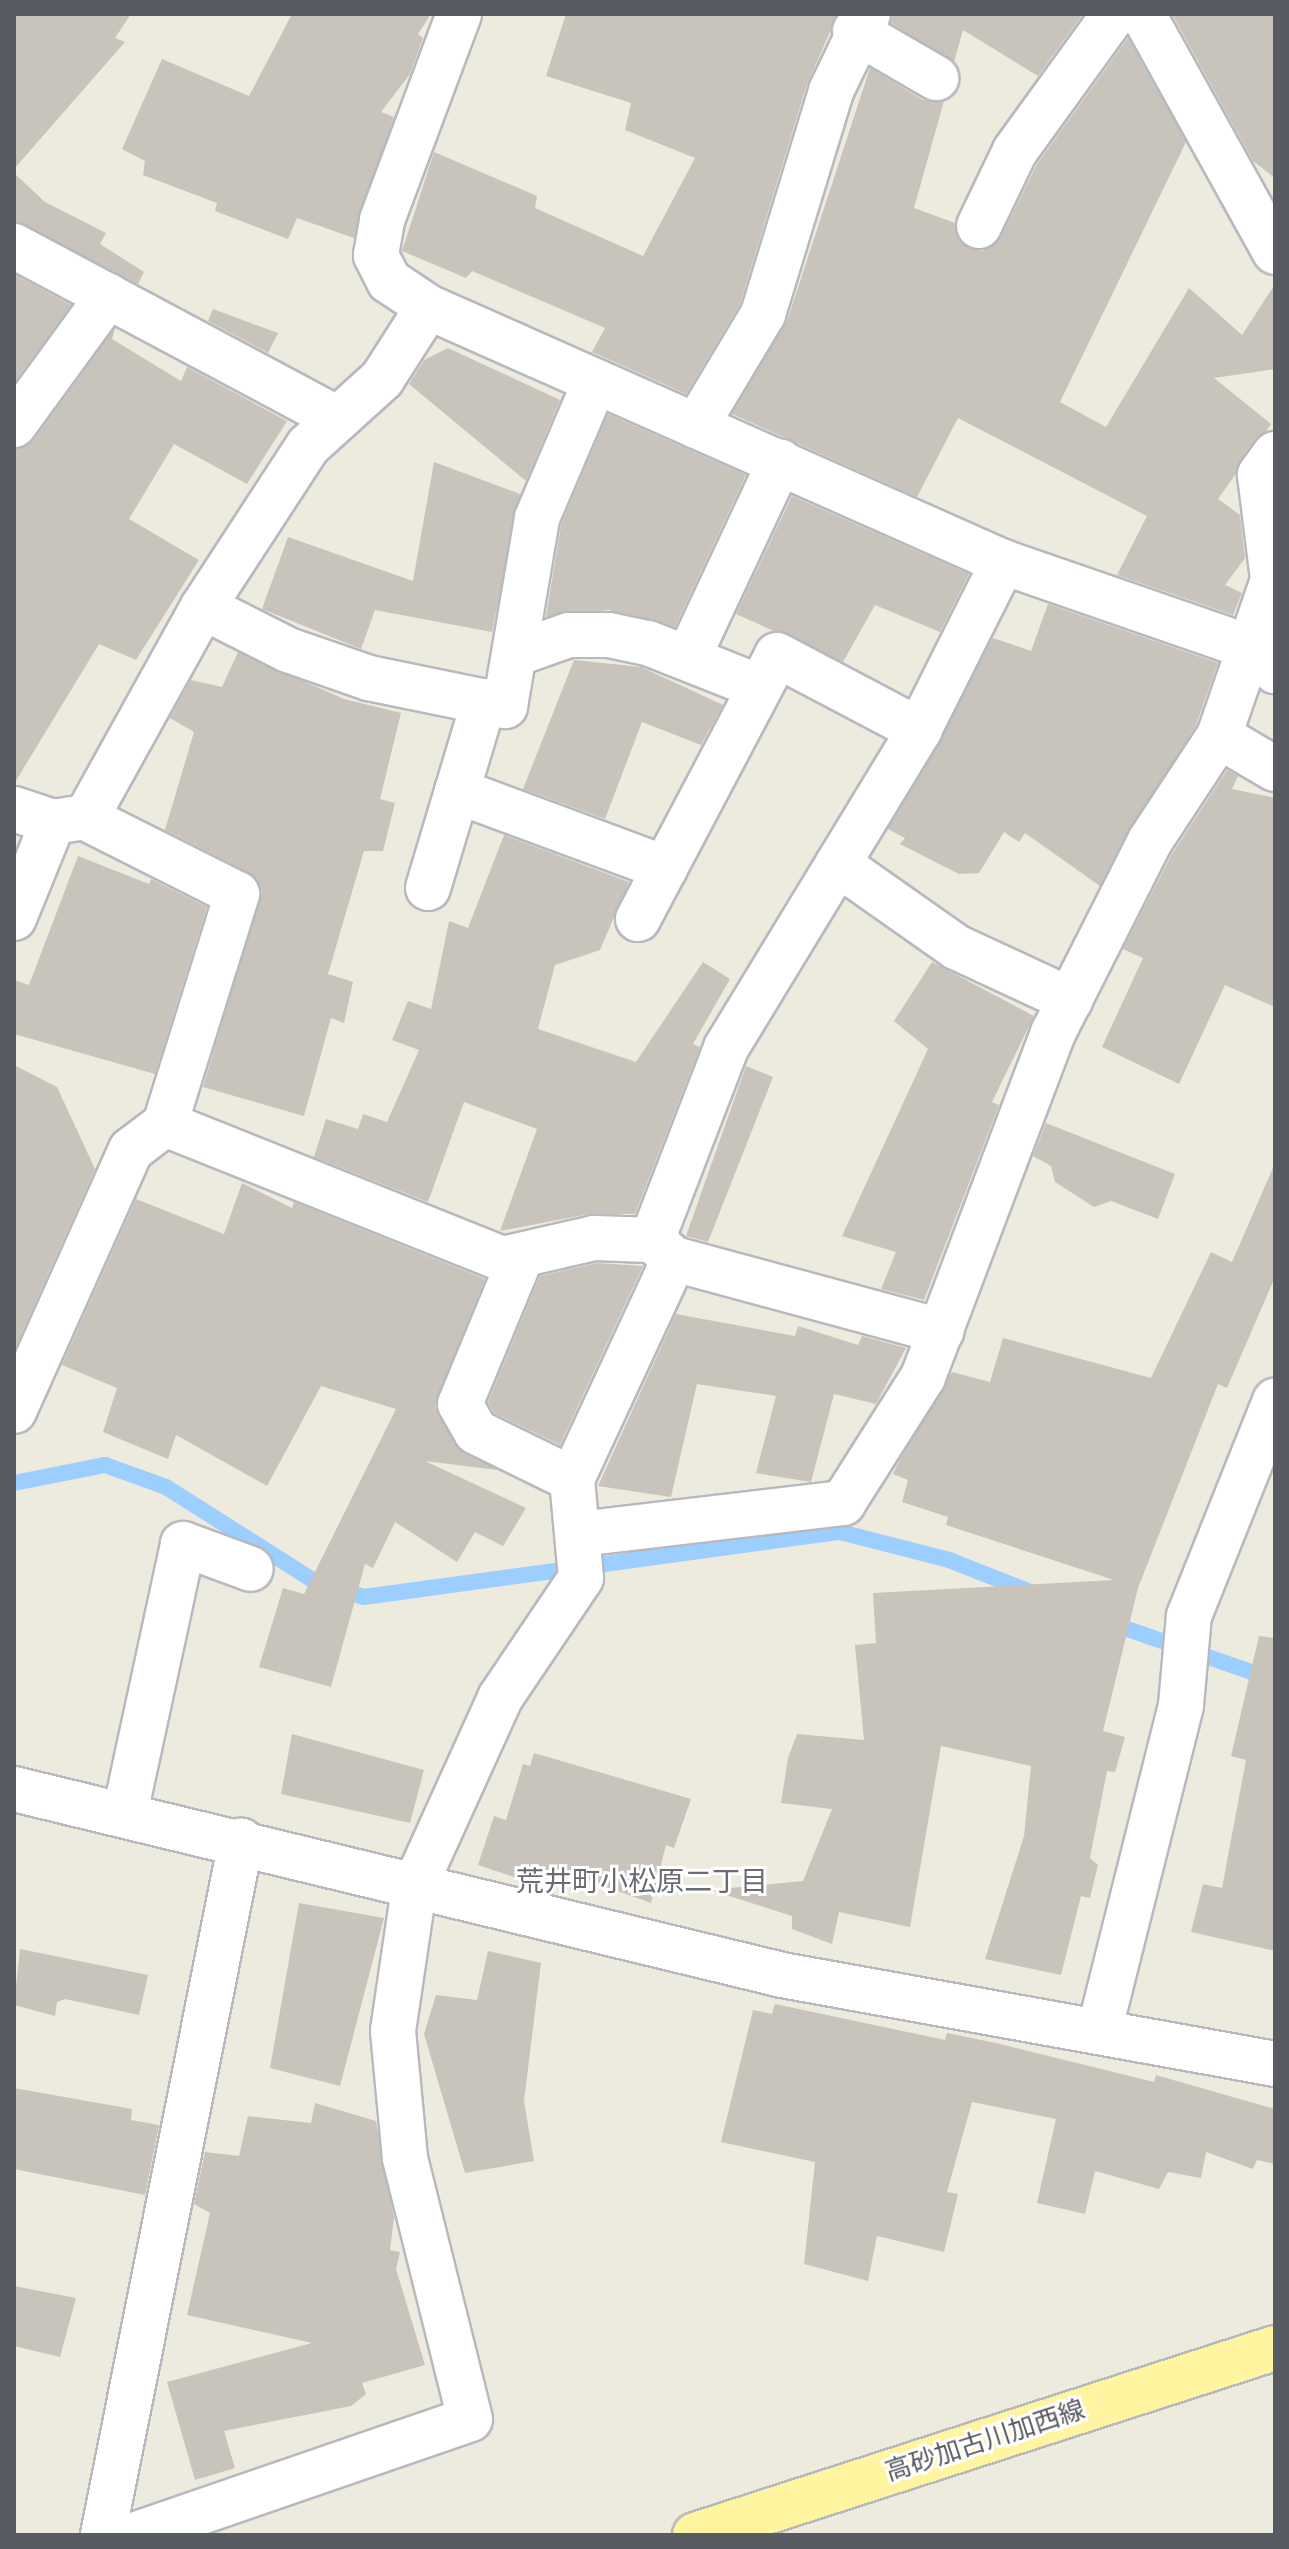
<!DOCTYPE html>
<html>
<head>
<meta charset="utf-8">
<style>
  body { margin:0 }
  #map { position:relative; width:1289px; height:2549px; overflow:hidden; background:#edeade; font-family:Cabin,"Noto Sans JP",sans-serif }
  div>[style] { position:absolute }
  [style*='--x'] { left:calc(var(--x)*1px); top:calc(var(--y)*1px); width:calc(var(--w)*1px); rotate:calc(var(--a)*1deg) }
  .stream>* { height:16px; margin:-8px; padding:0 8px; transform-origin:8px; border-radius:8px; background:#9cceff }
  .building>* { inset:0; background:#c8c4bb }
  .roads { filter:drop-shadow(2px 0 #b7b9bf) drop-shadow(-2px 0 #b7b9bf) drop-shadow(0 2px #b7b9bf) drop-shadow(0 -2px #b7b9bf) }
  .minor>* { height:44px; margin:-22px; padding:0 22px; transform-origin:22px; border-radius:22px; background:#fff }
  .major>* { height:44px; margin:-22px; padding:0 22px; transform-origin:22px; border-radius:22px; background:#fff5a1 }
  span { translate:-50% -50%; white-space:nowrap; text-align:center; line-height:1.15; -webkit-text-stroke:6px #fff; paint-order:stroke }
  .street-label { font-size:26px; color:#585b61 }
  .neighbourhood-label { font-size:28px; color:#696d73 }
  .frame { position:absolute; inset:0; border:16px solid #585b61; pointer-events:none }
</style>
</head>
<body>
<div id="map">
  <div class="stream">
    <i style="--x:14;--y:1483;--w:93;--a:-11.2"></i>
    <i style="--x:105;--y:1465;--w:65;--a:19.8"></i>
    <i style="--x:166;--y:1487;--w:179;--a:32.4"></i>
    <i style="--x:317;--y:1583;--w:49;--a:16.6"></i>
    <i style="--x:364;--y:1597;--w:480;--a:-7.8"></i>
    <i style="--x:840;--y:1532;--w:113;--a:14.4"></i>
    <i style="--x:949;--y:1560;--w:90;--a:21.4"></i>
    <i style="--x:1110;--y:1623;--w:175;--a:19.1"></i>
  </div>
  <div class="building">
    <i style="clip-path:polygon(14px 14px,131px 14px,115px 38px,125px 42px,14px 169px)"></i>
    <i style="clip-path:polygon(292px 14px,431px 14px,418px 34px,423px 38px,410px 74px,381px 112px,394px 117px,354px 238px,297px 218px,288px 239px,215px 211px,217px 203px,143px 175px,145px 161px,122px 149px,162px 59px,249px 96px)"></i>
    <i style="clip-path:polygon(566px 14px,838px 14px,807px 84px,740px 304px,686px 394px,592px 352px,605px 328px,472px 271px,466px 278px,402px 251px,434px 152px,537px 196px,535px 208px,643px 256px,695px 158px,625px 130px,631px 103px,546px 76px)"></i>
    <i style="clip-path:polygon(893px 14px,1083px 14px,1038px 76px,963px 30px,954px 62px,891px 23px)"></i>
    <i style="clip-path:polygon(1172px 14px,1275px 14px,1275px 178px,1253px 161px)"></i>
    <i style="clip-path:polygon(1128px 38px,1186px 142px,1060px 402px,1106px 427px,1189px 288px,1242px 335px,1275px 284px,1275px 369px,1214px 378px,1271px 424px,1218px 499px,1240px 515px,1245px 558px,1225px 585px,1242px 593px,1233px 615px,1117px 575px,1147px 516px,958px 418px,917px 497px,732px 414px,787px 321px,870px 68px,923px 100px,944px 101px,914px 208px,955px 223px,959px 241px,982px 251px,1001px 237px,1037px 164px)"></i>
    <i style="clip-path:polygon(14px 173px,45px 202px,106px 233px,100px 244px,144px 272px,138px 284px,14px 221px)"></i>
    <i style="clip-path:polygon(14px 274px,71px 305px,14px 383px)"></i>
    <i style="clip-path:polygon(213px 309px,278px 333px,268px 353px,208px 321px)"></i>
    <i style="clip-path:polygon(115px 328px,112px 339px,181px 381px,187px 367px,287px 421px,247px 484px,174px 444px,129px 519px,199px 560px,136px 660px,99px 644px,14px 784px,14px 450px,34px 440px)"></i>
    <i style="clip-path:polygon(448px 348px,560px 400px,526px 481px,409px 384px,424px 360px)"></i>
    <i style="clip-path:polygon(608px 414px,746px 475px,675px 627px,609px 610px,546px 617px,561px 525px)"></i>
    <i style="clip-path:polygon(434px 462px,520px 494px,492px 632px,375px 610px,361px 649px,262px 609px,288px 537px,413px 581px)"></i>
    <i style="clip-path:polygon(792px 496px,969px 574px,940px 632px,875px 605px,843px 662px,736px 614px)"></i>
    <i style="clip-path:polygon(1048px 604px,1218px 663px,1196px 725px,1100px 886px,1025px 833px,1019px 842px,1004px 832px,979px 873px,959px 874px,900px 844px,905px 838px,888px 829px,993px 638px,1031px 651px)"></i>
    <i style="clip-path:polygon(238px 652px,344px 699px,401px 713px,380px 799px,395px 803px,383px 851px,364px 851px,328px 974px,353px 982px,344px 1023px,331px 1018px,304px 1116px,203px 1087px,262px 891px,248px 872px,165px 830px,194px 732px,170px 718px,191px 680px,222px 687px)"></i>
    <i style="clip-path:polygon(574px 660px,641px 667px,723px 705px,701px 745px,642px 722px,605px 819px,523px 789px)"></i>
    <i style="clip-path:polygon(1227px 770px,1238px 776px,1232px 789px,1275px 798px,1275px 1007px,1225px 985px,1179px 1084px,1102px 1047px,1143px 958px,1123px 949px,1172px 854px)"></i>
    <i style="clip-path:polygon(504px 835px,629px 882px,600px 950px,555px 965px,538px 1029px,636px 1062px,703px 962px,730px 979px,693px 1044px,700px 1047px,635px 1214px,589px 1214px,500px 1231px,537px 1129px,464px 1102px,428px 1202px,314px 1157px,326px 1119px,358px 1129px,363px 1114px,387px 1122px,419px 1050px,392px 1040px,408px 1001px,431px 1009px,449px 921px,468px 928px)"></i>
    <i style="clip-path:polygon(78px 856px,149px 884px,151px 879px,207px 907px,155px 1074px,14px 1034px,14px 980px,29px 985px)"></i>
    <i style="clip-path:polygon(932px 962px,1034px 1016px,992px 1102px,999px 1105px,924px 1300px,881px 1289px,896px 1252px,842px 1236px,928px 1049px,894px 1021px)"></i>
    <i style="clip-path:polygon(14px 1065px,57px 1087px,95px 1169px,16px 1346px)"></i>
    <i style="clip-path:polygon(746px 1066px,773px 1077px,708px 1242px,686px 1236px)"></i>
    <i style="clip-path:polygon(1046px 1123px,1175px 1174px,1158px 1219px,1111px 1201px,1094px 1207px,1055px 1182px,1051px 1166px,1033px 1156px)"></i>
    <i style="clip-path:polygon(1275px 1163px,1275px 1277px,1227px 1388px,1218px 1384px,1138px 1588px,1103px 1731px,1125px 1737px,1115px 1772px,1107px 1771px,1090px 1858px,1098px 1865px,1090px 1898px,1081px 1896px,1061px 1975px,985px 1959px,1024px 1836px,1031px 1766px,941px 1746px,910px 1927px,839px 1912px,832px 1944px,792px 1929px,792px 1916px,710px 1890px,803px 1881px,832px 1809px,781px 1803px,788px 1758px,797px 1734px,864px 1740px,855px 1645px,876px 1643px,873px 1593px,1114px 1580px,946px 1525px,948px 1517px,902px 1502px,908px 1480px,893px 1474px,896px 1467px,952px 1372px,990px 1382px,1003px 1338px,1151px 1378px,1211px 1252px,1232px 1262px)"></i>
    <i style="clip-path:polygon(242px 1183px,292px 1208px,294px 1202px,485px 1279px,435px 1406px,455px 1445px,497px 1470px,425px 1461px,526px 1508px,503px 1546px,475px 1532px,457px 1562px,395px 1522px,373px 1568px,365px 1564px,331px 1687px,259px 1667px,283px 1588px,304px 1594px,396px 1409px,321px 1386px,267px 1486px,176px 1435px,168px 1459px,103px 1432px,117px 1388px,62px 1365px,136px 1199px,224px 1234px)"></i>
    <i style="clip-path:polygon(596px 1263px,643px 1266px,560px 1445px,494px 1413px,488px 1402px,540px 1276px)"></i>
    <i style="clip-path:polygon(676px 1314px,795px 1336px,798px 1326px,858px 1345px,862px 1336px,906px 1348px,876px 1404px,834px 1394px,811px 1482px,756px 1473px,776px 1396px,697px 1384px,671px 1497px,598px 1486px)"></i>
    <i style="clip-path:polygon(1259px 1636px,1275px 1638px,1275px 1951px,1191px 1932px,1203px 1884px,1222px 1888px,1246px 1760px,1231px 1756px)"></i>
    <i style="clip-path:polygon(292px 1734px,424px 1770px,410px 1823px,281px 1794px)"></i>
    <i style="clip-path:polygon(534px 1753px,691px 1799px,674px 1848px,666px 1845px,651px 1903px,551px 1867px,544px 1887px,478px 1865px,494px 1816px,506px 1820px,523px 1764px,530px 1766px)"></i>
    <i style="clip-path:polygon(299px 1903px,384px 1918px,340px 2086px,270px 2068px)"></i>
    <i style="clip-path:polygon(20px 1949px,148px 1975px,139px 2015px,65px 1999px,57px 2002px,55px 2016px,14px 2005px)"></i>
    <i style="clip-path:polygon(488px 1951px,541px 1963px,524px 2101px,534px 2161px,465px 2173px,424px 2034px,436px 1995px,477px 2000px)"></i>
    <i style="clip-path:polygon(775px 2004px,945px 2040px,947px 2033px,996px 2043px,1154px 2082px,1156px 2075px,1275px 2109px,1275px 2164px,1257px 2160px,1253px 2169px,1206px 2152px,1201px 2178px,1168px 2172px,1159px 2189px,1095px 2171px,1085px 2214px,1037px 2203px,1056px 2119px,972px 2102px,947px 2192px,958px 2194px,944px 2252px,877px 2236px,868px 2281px,804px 2264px,815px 2162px,721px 2142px,753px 2010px,772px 2014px)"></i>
    <i style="clip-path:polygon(14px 2088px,132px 2109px,131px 2120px,159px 2125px,145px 2195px,14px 2169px)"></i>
    <i style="clip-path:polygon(315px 2103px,376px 2121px,394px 2218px,390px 2250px,400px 2252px,396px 2269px,425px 2365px,362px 2383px,366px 2394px,351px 2406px,224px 2431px,235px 2468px,195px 2480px,167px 2382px,312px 2343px,187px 2315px,210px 2213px,194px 2204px,205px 2152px,239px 2156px,248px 2116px,311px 2123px)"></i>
    <i style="clip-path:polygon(14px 2286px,76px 2298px,60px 2357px,14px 2346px)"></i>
  </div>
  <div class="roads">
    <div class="minor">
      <i style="--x:1143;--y:14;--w:272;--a:61"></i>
      <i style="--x:855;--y:31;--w:94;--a:30.1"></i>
      <i style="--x:979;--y:226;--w:83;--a:-64.4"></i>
      <i style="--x:1015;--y:151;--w:169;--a:-54.1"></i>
      <i style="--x:14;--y:246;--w:367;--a:28.1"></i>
      <i style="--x:428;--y:307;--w:47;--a:-146.3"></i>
      <i style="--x:389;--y:281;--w:29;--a:-117"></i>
      <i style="--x:376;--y:255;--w:36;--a:-80"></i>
      <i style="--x:382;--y:220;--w:220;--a:-69.5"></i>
      <i style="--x:14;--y:425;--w:160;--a:-53.9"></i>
      <i style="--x:696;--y:426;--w:131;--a:-59.1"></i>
      <i style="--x:763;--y:314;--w:233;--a:-73"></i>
      <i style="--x:831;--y:91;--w:85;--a:-64.3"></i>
      <i style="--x:1275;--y:454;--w:26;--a:126"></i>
      <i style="--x:1260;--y:475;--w:106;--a:82.9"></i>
      <i style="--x:1273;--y:580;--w:165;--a:109.1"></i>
      <i style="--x:1219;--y:736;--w:65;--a:30.5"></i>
      <i style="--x:203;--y:607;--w:95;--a:26.8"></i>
      <i style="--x:288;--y:650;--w:86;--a:19.1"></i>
      <i style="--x:369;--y:678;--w:139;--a:11.6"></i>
      <i style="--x:505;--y:706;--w:191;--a:-80.3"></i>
      <i style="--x:537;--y:518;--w:148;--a:-66.9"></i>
      <i style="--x:515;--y:654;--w:57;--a:-19.4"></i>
      <i style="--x:569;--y:635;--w:40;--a:0"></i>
      <i style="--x:609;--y:635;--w:40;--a:12"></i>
      <i style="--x:648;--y:643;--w:119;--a:21.6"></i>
      <i style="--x:688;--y:658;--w:217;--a:-64.9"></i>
      <i style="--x:457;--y:791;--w:222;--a:20.3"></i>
      <i style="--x:14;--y:809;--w:41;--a:18.4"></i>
      <i style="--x:53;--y:822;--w:26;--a:-9"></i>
      <i style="--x:838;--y:864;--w:144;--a:35.1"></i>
      <i style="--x:956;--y:947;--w:126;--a:24.9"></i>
      <i style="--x:428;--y:888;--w:195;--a:-73.3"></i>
      <i style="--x:14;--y:918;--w:104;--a:-67.9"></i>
      <i style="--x:638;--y:919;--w:298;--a:-62.2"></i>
      <i style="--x:777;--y:655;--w:161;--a:27.8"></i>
      <i style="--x:165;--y:1124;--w:364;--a:21.8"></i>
      <i style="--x:503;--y:1259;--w:93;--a:-13"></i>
      <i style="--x:594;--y:1238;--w:58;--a:2"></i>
      <i style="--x:521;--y:1257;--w:159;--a:112.5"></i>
      <i style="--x:460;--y:1404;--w:32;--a:60"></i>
      <i style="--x:476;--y:1432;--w:107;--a:26.1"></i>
      <i style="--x:674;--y:1259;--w:277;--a:15.1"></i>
      <i style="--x:14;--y:1411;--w:286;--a:-65.9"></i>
      <i style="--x:131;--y:1150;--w:43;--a:-37.4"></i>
      <i style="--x:165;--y:1124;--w:241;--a:-72.6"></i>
      <i style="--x:237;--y:894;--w:169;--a:-153.3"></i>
      <i style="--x:86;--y:818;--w:241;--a:-61"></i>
      <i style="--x:203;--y:607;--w:192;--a:-56.9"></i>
      <i style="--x:308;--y:446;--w:100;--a:-42.2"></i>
      <i style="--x:382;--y:379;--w:85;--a:-57.4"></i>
      <i style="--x:428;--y:307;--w:629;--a:23.92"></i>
      <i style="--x:1003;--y:562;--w:263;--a:19.1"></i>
      <i style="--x:1252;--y:648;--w:33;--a:45"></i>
      <i style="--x:579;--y:1534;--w:266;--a:-6.7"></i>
      <i style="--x:843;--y:1503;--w:149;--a:-57.6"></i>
      <i style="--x:923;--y:1377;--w:368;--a:-69.3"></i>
      <i style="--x:1053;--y:1033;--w:215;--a:-63.2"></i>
      <i style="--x:1150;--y:841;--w:126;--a:-56.7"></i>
      <i style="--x:14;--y:1789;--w:790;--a:13.61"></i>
      <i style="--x:782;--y:1975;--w:501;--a:10.23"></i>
      <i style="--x:125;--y:1813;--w:275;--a:-77.8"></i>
      <i style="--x:183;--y:1544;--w:72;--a:20.2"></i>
      <i style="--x:1099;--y:2032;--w:337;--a:-75.9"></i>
      <i style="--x:1181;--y:1705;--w:89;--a:-84.9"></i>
      <i style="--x:1189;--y:1616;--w:232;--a:-68.2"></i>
      <i style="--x:103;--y:2535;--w:708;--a:-78.75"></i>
      <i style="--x:134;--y:2535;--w:355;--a:-19"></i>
      <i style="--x:470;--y:2419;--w:269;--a:-104"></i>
      <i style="--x:405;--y:2158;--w:128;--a:-95.4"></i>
      <i style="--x:393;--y:2031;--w:145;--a:-81.6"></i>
      <i style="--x:414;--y:1888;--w:209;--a:-65.6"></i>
      <i style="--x:500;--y:1698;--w:145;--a:-56"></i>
      <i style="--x:581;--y:1578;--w:99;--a:-95.2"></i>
      <i style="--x:572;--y:1479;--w:242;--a:-65.1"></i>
      <i style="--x:674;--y:1259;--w:29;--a:-139"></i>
      <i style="--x:652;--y:1240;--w:206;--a:-68.9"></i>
      <i style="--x:726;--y:1048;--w:372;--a:-58.7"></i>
      <i style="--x:919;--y:730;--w:188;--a:-63.4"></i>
    </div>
    <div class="major">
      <i style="--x:695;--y:2535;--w:609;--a:-17.87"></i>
    </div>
  </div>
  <div class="street-label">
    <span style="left:985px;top:2441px;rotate:-18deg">高砂加古川加西線</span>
  </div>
  <div class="neighbourhood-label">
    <span style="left:642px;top:1881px">荒井町小松原二丁目</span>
  </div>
  <div class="frame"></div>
</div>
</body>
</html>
